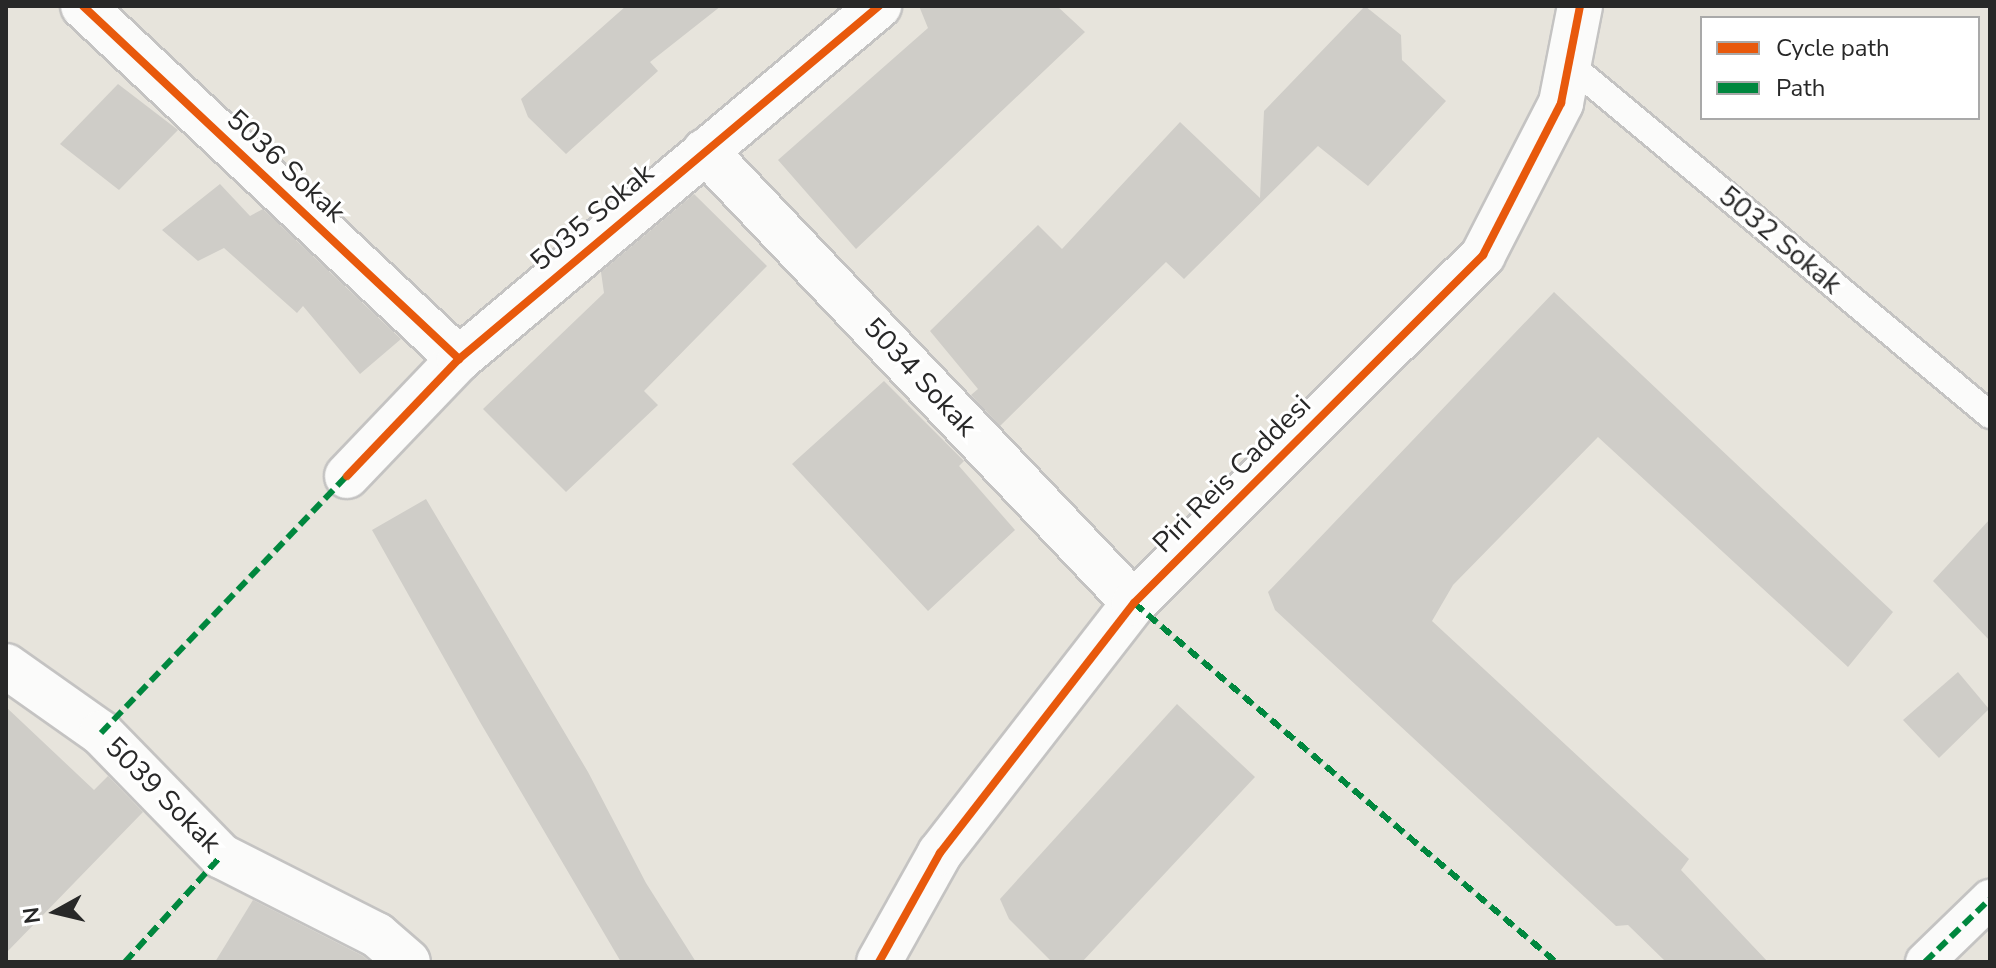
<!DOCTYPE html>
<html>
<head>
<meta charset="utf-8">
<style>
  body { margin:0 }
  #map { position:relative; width:1996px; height:968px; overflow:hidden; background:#e7e4dc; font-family:"Nunito Sans",sans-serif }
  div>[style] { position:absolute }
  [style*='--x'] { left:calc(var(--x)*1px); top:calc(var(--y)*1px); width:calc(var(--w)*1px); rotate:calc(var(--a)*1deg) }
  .building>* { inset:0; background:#cfcdc8 }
  .roads { filter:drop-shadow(2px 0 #c4c3c2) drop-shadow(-2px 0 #c4c3c2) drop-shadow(0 2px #c4c3c2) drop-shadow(0 -2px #c4c3c2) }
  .service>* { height:26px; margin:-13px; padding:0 13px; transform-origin:13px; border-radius:13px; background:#fbfbfa }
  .pedestrian>* { height:38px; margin:-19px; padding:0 19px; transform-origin:19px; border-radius:19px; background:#fbfbfa }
  .minor>* { height:44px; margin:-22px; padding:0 22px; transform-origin:22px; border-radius:22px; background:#fbfbfa }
  .tertiary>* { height:44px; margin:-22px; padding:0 22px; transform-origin:22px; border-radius:22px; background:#fbfbfa }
  .quiet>* { height:6px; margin-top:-3px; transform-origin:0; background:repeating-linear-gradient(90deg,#00873e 0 12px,transparent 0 18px) }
  .cycleway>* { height:8px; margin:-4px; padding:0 4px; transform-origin:4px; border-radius:4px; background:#e8590c }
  span { translate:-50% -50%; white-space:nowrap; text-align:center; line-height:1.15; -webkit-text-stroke:6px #fff; paint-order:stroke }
  .street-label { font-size:28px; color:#282828 }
  .frame { position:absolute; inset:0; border:8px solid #282828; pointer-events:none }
  .legend { position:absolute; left:1700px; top:16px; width:280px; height:104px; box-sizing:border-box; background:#fff; border:2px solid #a9a9a9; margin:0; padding:10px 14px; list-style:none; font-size:24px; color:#282828 }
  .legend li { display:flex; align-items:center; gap:16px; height:40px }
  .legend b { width:40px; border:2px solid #a9a9a9 }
  .north { position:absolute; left:16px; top:872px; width:80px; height:80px; -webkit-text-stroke:6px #fff; paint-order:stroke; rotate:262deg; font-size:22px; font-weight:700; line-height:32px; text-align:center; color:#282828 }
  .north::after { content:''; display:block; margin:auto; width:28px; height:36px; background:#282828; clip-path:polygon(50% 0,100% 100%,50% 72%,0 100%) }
</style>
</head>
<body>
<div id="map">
  <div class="building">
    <i style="clip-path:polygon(626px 6px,721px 6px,650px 62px,658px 71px,566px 154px,528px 117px,521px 99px)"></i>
    <i style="clip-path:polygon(919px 6px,1057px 6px,1085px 32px,856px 249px,778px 160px,928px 28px)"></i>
    <i style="clip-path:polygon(1365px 6px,1401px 35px,1402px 60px,1446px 101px,1368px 186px,1318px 146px,1184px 279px,1166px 262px,1000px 426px,971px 395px,978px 389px,930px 331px,1038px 225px,1062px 249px,1180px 122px,1260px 198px,1264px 111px)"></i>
    <i style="clip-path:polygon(118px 84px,178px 130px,119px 190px,60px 144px)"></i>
    <i style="clip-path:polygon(220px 184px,250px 216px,263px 209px,401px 339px,360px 374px,303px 306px,297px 313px,224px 248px,198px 261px,162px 230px)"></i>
    <i style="clip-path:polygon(694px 194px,767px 266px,644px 391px,658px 405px,566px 492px,483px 409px,604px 293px,601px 272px)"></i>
    <i style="clip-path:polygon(1554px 292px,1893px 612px,1848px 667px,1598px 437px,1453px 585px,1432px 621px,1689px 859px,1681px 870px,1768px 962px,1666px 962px,1628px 925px,1616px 926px,1275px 610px,1268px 592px)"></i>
    <i style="clip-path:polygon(884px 381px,964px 461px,959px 466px,1015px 530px,928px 611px,792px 464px)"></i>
    <i style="clip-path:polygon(426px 499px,588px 772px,646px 883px,696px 962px,621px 962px,480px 722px,372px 530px)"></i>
    <i style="clip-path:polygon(1990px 519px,1990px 641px,1933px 581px)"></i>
    <i style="clip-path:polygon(1958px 672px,1989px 709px,1939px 758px,1903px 720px)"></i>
    <i style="clip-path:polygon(1177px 704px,1255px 777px,1082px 962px,1052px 962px,1009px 919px,1000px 899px)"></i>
    <i style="clip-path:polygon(6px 707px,94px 790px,108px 776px,143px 812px,6px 953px)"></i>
    <i style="clip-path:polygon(253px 900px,363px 956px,370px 962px,215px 962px)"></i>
  </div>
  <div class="roads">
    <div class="service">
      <i style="--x:1569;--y:64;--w:548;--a:39.82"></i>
    </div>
    <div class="pedestrian">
      <i style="--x:1925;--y:962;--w:91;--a:-44.1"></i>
    </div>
    <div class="minor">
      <i style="--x:83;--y:6;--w:516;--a:43.19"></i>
      <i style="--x:705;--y:151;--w:623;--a:46.5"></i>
      <i style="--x:347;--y:476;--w:162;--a:-46.3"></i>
      <i style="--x:459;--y:359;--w:549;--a:-40.05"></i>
      <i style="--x:6;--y:666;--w:116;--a:35.2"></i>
      <i style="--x:101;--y:733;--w:172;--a:45.7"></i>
      <i style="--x:221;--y:856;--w:175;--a:26.9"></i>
      <i style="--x:377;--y:935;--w:41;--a:41.1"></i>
    </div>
    <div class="tertiary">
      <i style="--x:879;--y:962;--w:125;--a:-60.8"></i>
      <i style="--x:940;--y:853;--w:316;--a:-52.2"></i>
      <i style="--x:1134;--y:603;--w:493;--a:-44.9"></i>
      <i style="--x:1483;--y:255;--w:171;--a:-62.8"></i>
      <i style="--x:1561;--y:103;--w:99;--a:-78.9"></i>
    </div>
  </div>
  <div class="quiet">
    <i style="--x:1134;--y:603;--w:554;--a:40.39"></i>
    <i style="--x:101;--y:733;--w:356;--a:-46.3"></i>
    <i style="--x:125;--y:962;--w:143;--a:-47.8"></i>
    <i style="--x:1925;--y:962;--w:91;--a:-44.1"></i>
  </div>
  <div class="cycleway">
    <i style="--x:83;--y:6;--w:516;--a:43.19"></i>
    <i style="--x:347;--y:476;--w:162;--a:-46.3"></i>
    <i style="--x:459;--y:359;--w:549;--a:-40.05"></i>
    <i style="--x:879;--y:962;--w:125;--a:-60.8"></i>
    <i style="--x:940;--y:853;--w:316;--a:-52.2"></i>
    <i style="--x:1134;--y:603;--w:493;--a:-44.9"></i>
    <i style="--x:1483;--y:255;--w:171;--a:-62.8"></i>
    <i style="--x:1561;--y:103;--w:99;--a:-78.9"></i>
  </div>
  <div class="street-label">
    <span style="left:286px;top:166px;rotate:43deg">5036 Sokak</span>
    <span style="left:592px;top:217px;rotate:-40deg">5035 Sokak</span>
    <span style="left:1780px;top:240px;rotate:40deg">5032 Sokak</span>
    <span style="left:920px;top:377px;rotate:47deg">5034 Sokak</span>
    <span style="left:1232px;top:474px;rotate:-45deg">Piri Reis Caddesi</span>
    <span style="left:163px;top:795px;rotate:45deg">5039 Sokak</span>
  </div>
  <div class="frame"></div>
  <ul class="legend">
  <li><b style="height:10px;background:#e8590c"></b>Cycle path</li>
  <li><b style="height:10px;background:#00873e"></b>Path</li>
  </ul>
  <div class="north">N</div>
</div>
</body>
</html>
